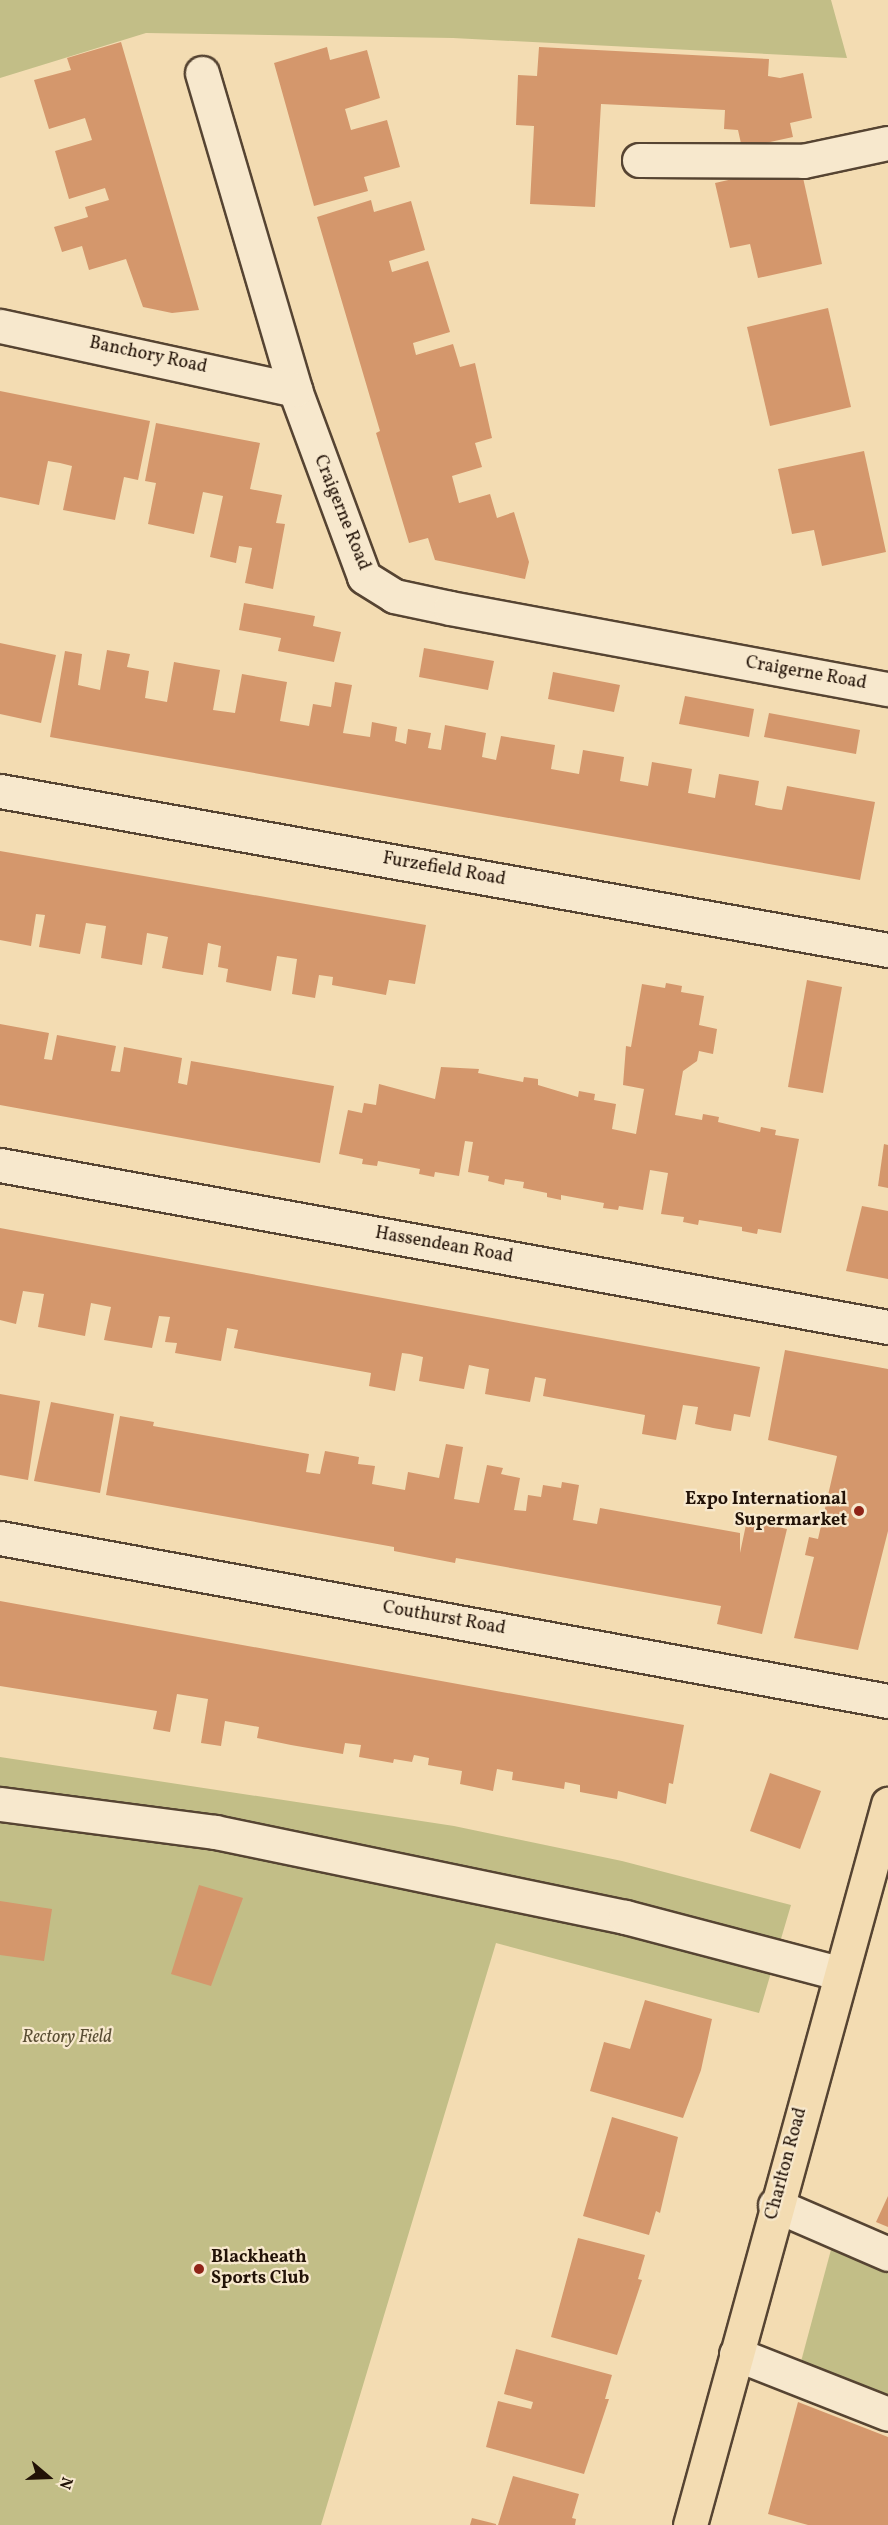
<!DOCTYPE html>
<html>
<head>
<meta charset="utf-8">
<style>
  body { margin:0 }
  #map { position:relative; width:888px; height:2525px; overflow:hidden; background:#f3dcb2; font-family:Vollkorn,serif }
  div>[style] { position:absolute }
  [style*='--x'] { left:calc(var(--x)*1px); top:calc(var(--y)*1px); width:calc(var(--w)*1px); rotate:calc(var(--a)*1deg) }
  .green>* { inset:0; background:#c2be87 }
  .building>* { inset:0; background:#d4976c }
  .roads { filter:drop-shadow(2px 0 #564432) drop-shadow(-2px 0 #564432) drop-shadow(0 2px #564432) drop-shadow(0 -2px #564432) }
  .minor>* { height:33px; margin:-16.5px; padding:0 16.5px; transform-origin:16.5px; border-radius:16.5px; background:#f7e8cd }
  .major>* { height:33px; margin:-16.5px; padding:0 16.5px; transform-origin:16.5px; border-radius:16.5px; background:#f3dcb2 }
  .dots>* { width:16px; height:16px; translate:-50% -50%; box-sizing:border-box; border:3px solid #f7e8cd; border-radius:50% }
  span { translate:-50% -50%; white-space:nowrap; text-align:center; line-height:1.15; -webkit-text-stroke:4.5px #f7e8cd; paint-order:stroke }
  .street-label { font-size:18px; color:#221207 }
  .poi-label { font-size:18px; color:#221207; font-weight:700 }
  .right { translate:-100% -50%; text-align:right }
  .left { translate:0 -50%; text-align:left }
  .park-label { font-size:18px; color:#5a4e34; font-style:italic }
  .north { position:absolute; left:18px; top:2447px; width:60px; height:60px; -webkit-text-stroke:4px #f7e8cd; paint-order:stroke; rotate:109deg; font-size:16px; font-weight:700; line-height:24px; text-align:center; color:#221207 }
  .north::after { content:''; display:block; margin:auto; width:21px; height:27px; background:#221207; clip-path:polygon(50% 0,100% 100%,50% 72%,0 100%) }
</style>
</head>
<body>
<div id="map">
  <div class="green">
    <i style="clip-path:polygon(0 0,831px 0,847px 58px,453px 38px,146px 33px,0 78px)"></i>
    <i style="clip-path:polygon(0 1757px,454px 1826px,622px 1861px,791px 1905px,759px 2013px,496px 1943px,321px 2525px,0 2525px)"></i>
    <i style="clip-path:polygon(832px 2246px,888px 2273px,888px 2404px,799px 2369px)"></i>
  </div>
  <div class="building">
    <i style="clip-path:polygon(121px 42px,195px 296px,199px 310px,172px 313px,143px 307px,126px 259px,89px 270px,82px 246px,62px 252px,54px 227px,88px 217px,85px 207px,109px 200px,105px 188px,69px 199px,55px 151px,92px 140px,85px 118px,49px 129px,34px 80px,71px 70px,67px 58px)"></i>
    <i style="clip-path:polygon(327px 47px,330px 60px,367px 50px,380px 98px,345px 109px,351px 130px,387px 120px,400px 167px,364px 177px,368px 191px,314px 206px,274px 63px)"></i>
    <i style="clip-path:polygon(539px 47px,769px 59px,768px 76px,780px 78px,803px 73px,812px 118px,790px 123px,793px 137px,742px 148px,738px 130px,724px 129px,725px 110px,601px 104px,595px 207px,530px 204px,534px 126px,516px 125px,518px 75px,537px 76px)"></i>
    <i style="clip-path:polygon(800px 164px,822px 264px,758px 278px,750px 244px,730px 248px,715px 183px)"></i>
    <i style="clip-path:polygon(371px 200px,374px 212px,411px 201px,425px 250px,389px 261px,392px 272px,428px 261px,450px 332px,413px 343px,416px 355px,453px 344px,460px 367px,475px 363px,492px 438px,475px 443px,482px 467px,452px 476px,459px 503px,490px 494px,497px 518px,514px 512px,529px 562px,525px 579px,435px 560px,428px 538px,409px 543px,376px 433px,380px 431px,317px 217px)"></i>
    <i style="clip-path:polygon(828px 308px,851px 407px,770px 426px,747px 327px)"></i>
    <i style="clip-path:polygon(0 391px,150px 421px,138px 480px,124px 477px,115px 520px,63px 510px,72px 466px,60px 463px,48px 461px,39px 505px,0 497px)"></i>
    <i style="clip-path:polygon(156px 423px,260px 443px,250px 489px,282px 495px,276px 523px,285px 524px,273px 589px,245px 583px,252px 548px,239px 546px,236px 563px,210px 557px,223px 496px,203px 492px,194px 534px,148px 524px,156px 483px,145px 481px)"></i>
    <i style="clip-path:polygon(864px 451px,886px 552px,822px 566px,814px 530px,792px 534px,778px 469px)"></i>
    <i style="clip-path:polygon(244px 603px,315px 616px,313px 626px,341px 632px,334px 662px,278px 651px,281px 638px,239px 630px)"></i>
    <i style="clip-path:polygon(0 643px,56px 655px,41px 723px,0 714px)"></i>
    <i style="clip-path:polygon(424px 648px,494px 661px,488px 690px,419px 677px)"></i>
    <i style="clip-path:polygon(107px 650px,130px 654px,127px 667px,149px 671px,145px 698px,167px 702px,174px 662px,196px 666px,220px 670px,213px 710px,235px 713px,242px 674px,287px 682px,280px 721px,309px 726px,313px 704px,331px 707px,335px 682px,352px 685px,343px 733px,370px 737px,372px 722px,397px 727px,395px 741px,406px 744px,408px 729px,431px 733px,428px 748px,441px 750px,445px 725px,486px 733px,482px 757px,496px 760px,501px 736px,555px 745px,551px 769px,579px 774px,583px 750px,624px 757px,620px 781px,648px 786px,652px 762px,692px 769px,688px 793px,715px 798px,719px 774px,759px 781px,755px 805px,768px 808px,782px 810px,787px 786px,875px 802px,860px 880px,50px 737px,65px 651px,82px 654px,78px 685px,100px 690px)"></i>
    <i style="clip-path:polygon(553px 672px,620px 685px,614px 712px,548px 699px)"></i>
    <i style="clip-path:polygon(685px 696px,754px 709px,749px 737px,679px 724px)"></i>
    <i style="clip-path:polygon(769px 713px,860px 730px,856px 754px,764px 737px)"></i>
    <i style="clip-path:polygon(0 851px,426px 925px,415px 984px,389px 980px,386px 995px,332px 985px,333px 977px,319px 975px,315px 998px,292px 994px,297px 959px,277px 956px,271px 991px,226px 982px,228px 969px,218px 967px,221px 946px,208px 943px,203px 975px,184px 972px,162px 968px,168px 937px,158px 935px,147px 933px,142px 965px,101px 958px,106px 926px,86px 923px,80px 954px,39px 947px,45px 915px,36px 914px,31px 946px,0 940px)"></i>
    <i style="clip-path:polygon(807px 980px,842px 987px,823px 1093px,788px 1087px)"></i>
    <i style="clip-path:polygon(666px 983px,682px 986px,681px 992px,704px 996px,699px 1025px,717px 1029px,713px 1054px,699px 1051px,697px 1061px,683px 1071px,675px 1115px,702px 1120px,703px 1114px,719px 1117px,718px 1122px,760px 1132px,761px 1127px,776px 1130px,775px 1135px,799px 1139px,781px 1233px,758px 1229px,757px 1234px,742px 1231px,742px 1227px,699px 1220px,698px 1225px,683px 1222px,684px 1217px,661px 1214px,668px 1173px,650px 1170px,643px 1210px,619px 1206px,618px 1210px,603px 1208px,604px 1203px,561px 1195px,561px 1200px,547px 1197px,547px 1193px,523px 1188px,524px 1182px,505px 1179px,504px 1185px,488px 1181px,489px 1176px,468px 1172px,473px 1142px,465px 1141px,459px 1176px,435px 1172px,434px 1177px,419px 1174px,420px 1169px,378px 1161px,377px 1166px,362px 1164px,363px 1159px,339px 1154px,348px 1110px,362px 1113px,364px 1103px,376px 1105px,379px 1084px,435px 1099px,441px 1067px,479px 1069px,478px 1073px,523px 1082px,524px 1077px,538px 1079px,538px 1085px,578px 1097px,579px 1091px,595px 1094px,594px 1100px,616px 1104px,612px 1129px,636px 1134px,644px 1089px,623px 1085px,626px 1046px,631px 1047px,642px 984px,665px 988px)"></i>
    <i style="clip-path:polygon(0 1024px,49px 1033px,44px 1059px,52px 1060px,57px 1035px,116px 1046px,111px 1071px,120px 1072px,124px 1047px,182px 1058px,178px 1083px,187px 1085px,191px 1061px,334px 1086px,320px 1163px,0 1105px)"></i>
    <i style="clip-path:polygon(884px 1144px,888px 1145px,888px 1188px,878px 1186px)"></i>
    <i style="clip-path:polygon(862px 1206px,888px 1211px,888px 1279px,846px 1271px)"></i>
    <i style="clip-path:polygon(0 1228px,760px 1367px,750px 1417px,734px 1414px,731px 1431px,713px 1428px,695px 1424px,698px 1407px,683px 1405px,676px 1440px,642px 1434px,645px 1415px,543px 1396px,546px 1379px,535px 1377px,530px 1402px,485px 1394px,489px 1369px,478px 1367px,469px 1365px,464px 1389px,419px 1381px,423px 1357px,410px 1354px,402px 1353px,395px 1391px,369px 1386px,371px 1373px,234px 1348px,238px 1330px,227px 1328px,221px 1361px,175px 1353px,177px 1343px,165px 1342px,170px 1317px,159px 1316px,152px 1348px,104px 1340px,111px 1307px,91px 1303px,85px 1336px,38px 1327px,44px 1294px,23px 1291px,16px 1324px,0 1320px)"></i>
    <i style="clip-path:polygon(785px 1350px,888px 1369px,888px 1531px,858px 1650px,794px 1638px,814px 1557px,805px 1555px,809px 1537px,818px 1539px,837px 1456px,768px 1440px)"></i>
    <i style="clip-path:polygon(0 1394px,40px 1401px,28px 1480px,0 1475px)"></i>
    <i style="clip-path:polygon(51px 1402px,114px 1414px,100px 1493px,34px 1481px)"></i>
    <i style="clip-path:polygon(120px 1416px,154px 1422px,153px 1426px,309px 1454px,306px 1472px,320px 1474px,325px 1451px,359px 1457px,358px 1464px,375px 1466px,372px 1484px,405px 1490px,408px 1472px,439px 1478px,446px 1444px,463px 1447px,454px 1499px,479px 1503px,487px 1465px,503px 1468px,501px 1474px,520px 1478px,514px 1510px,526px 1511px,528px 1495px,541px 1497px,543px 1485px,561px 1488px,562px 1482px,579px 1485px,573px 1520px,597px 1524px,600px 1508px,740px 1533px,740px 1553px,747px 1520px,787px 1529px,762px 1634px,717px 1624px,721px 1606px,456px 1558px,455px 1563px,394px 1551px,394px 1547px,106px 1495px)"></i>
    <i style="clip-path:polygon(0 1601px,684px 1725px,673px 1784px,669px 1783px,666px 1804px,618px 1791px,617px 1799px,580px 1792px,580px 1785px,565px 1782px,564px 1789px,512px 1780px,513px 1772px,497px 1769px,493px 1791px,460px 1784px,462px 1771px,428px 1765px,429px 1758px,414px 1755px,412px 1762px,394px 1759px,393px 1763px,359px 1757px,361px 1745px,345px 1743px,343px 1754px,291px 1745px,257px 1738px,259px 1727px,225px 1721px,221px 1746px,201px 1743px,208px 1699px,177px 1694px,170px 1732px,153px 1729px,157px 1711px,0 1686px)"></i>
    <i style="clip-path:polygon(770px 1773px,821px 1791px,800px 1849px,750px 1831px)"></i>
    <i style="clip-path:polygon(199px 1885px,243px 1898px,211px 1986px,171px 1974px)"></i>
    <i style="clip-path:polygon(0 1901px,52px 1909px,44px 1961px,0 1955px)"></i>
    <i style="clip-path:polygon(645px 2000px,712px 2019px,701px 2070px,683px 2118px,590px 2091px,604px 2042px,630px 2049px)"></i>
    <i style="clip-path:polygon(612px 2117px,678px 2137px,660px 2213px,656px 2211px,649px 2235px,583px 2216px)"></i>
    <i style="clip-path:polygon(888px 2196px,888px 2227px,876px 2222px)"></i>
    <i style="clip-path:polygon(578px 2238px,645px 2255px,638px 2279px,642px 2280px,617px 2355px,551px 2337px)"></i>
    <i style="clip-path:polygon(516px 2349px,612px 2375px,605px 2399px,609px 2399px,584px 2474px,486px 2447px,498px 2401px,531px 2409px,533px 2402px,504px 2394px)"></i>
    <i style="clip-path:polygon(798px 2402px,888px 2437px,888px 2525px,808px 2525px,768px 2514px)"></i>
    <i style="clip-path:polygon(513px 2476px,579px 2494px,572px 2518px,576px 2519px,575px 2525px,498px 2525px)"></i>
    <i style="clip-path:polygon(472px 2518px,496px 2524px,496px 2525px,470px 2525px)"></i>
  </div>
  <div class="roads">
    <div class="minor">
      <i style="--x:202;--y:73;--w:330;--a:73.6"></i>
      <i style="--x:295;--y:390;--w:199;--a:69.7"></i>
      <i style="--x:364;--y:577;--w:36;--a:32"></i>
      <i style="--x:394;--y:596;--w:57;--a:12.1"></i>
      <i style="--x:450;--y:608;--w:445;--a:10.5"></i>
      <i style="--x:639;--y:160;--w:164;--a:0.3"></i>
      <i style="--x:803;--y:161;--w:87;--a:-12"></i>
      <i style="--x:0;--y:326;--w:302;--a:12.2"></i>
      <i style="--x:0;--y:791;--w:902;--a:10.15"></i>
      <i style="--x:0;--y:1165;--w:903;--a:10.34"></i>
      <i style="--x:0;--y:1538;--w:903;--a:10.4"></i>
      <i style="--x:0;--y:1804;--w:217;--a:7.4"></i>
      <i style="--x:215;--y:1832;--w:419;--a:11.7"></i>
      <i style="--x:625;--y:1917;--w:221;--a:14.7"></i>
      <i style="--x:775;--y:2205;--w:123;--a:23.4"></i>
      <i style="--x:736;--y:2354;--w:163;--a:21.5"></i>
    </div>
    <div class="major">
      <i style="--x:690;--y:2525;--w:748;--a:-74.64"></i>
    </div>
  </div>
  <div class="dots">
    <i style="left:859px;top:1511px;background:#8f2418"></i>
    <i style="left:199px;top:2269px;background:#8f2418"></i>
  </div>
  <div class="street-label">
    <span style="left:148px;top:356px;rotate:12deg">Banchory Road</span>
    <span style="left:341px;top:513px;rotate:68deg">Craigerne Road</span>
    <span style="left:806px;top:674px;rotate:10deg">Craigerne Road</span>
    <span style="left:444px;top:870px;rotate:10deg">Furzefield Road</span>
    <span style="left:444px;top:1246px;rotate:10deg">Hassendean Road</span>
    <span style="left:444px;top:1619px;rotate:10deg">Couthurst Road</span>
    <span style="left:787px;top:2164px;rotate:-75deg">Charlton Road</span>
  </div>
  <div class="poi-label">
    <span class="right" style="left:847px;top:1511px">Expo International<br>Supermarket</span>
    <span class="left" style="left:211px;top:2269px">Blackheath<br>Sports Club</span>
  </div>
  <div class="park-label">
    <span style="left:67px;top:2038px">Rectory Field</span>
  </div>
  <div class="north">N</div>
</div>
</body>
</html>
